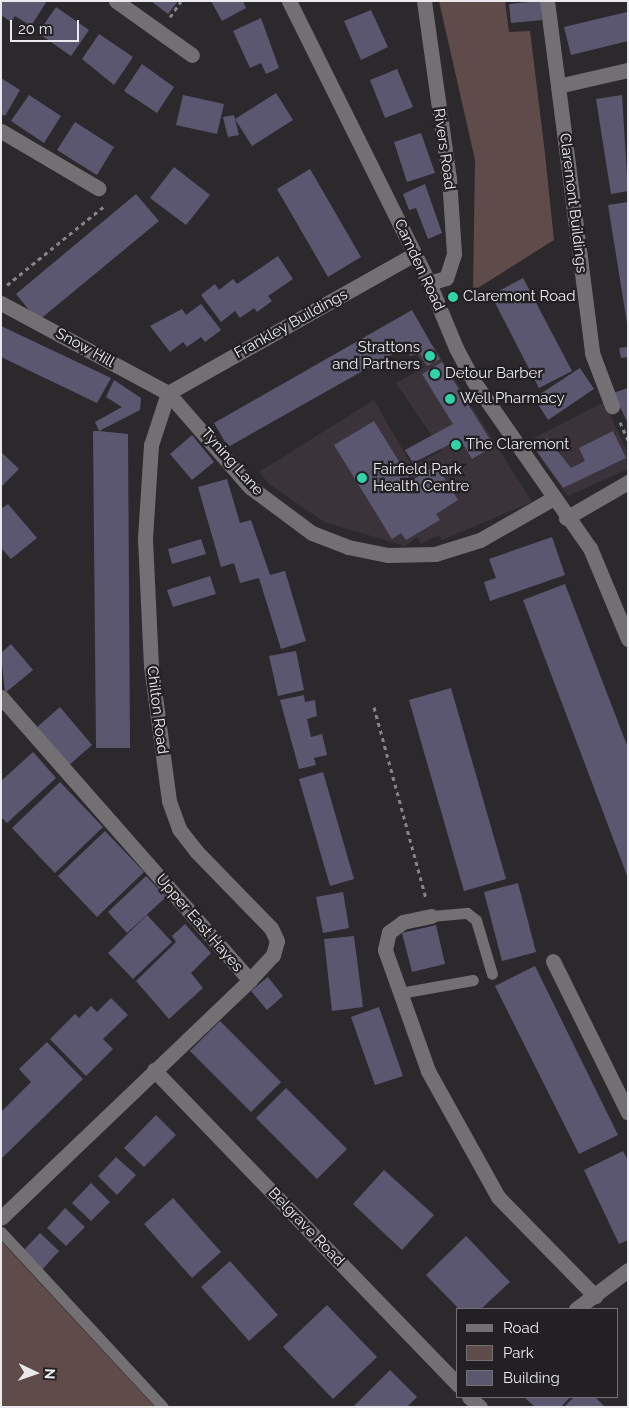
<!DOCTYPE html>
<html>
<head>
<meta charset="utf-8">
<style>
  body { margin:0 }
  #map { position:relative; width:629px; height:1408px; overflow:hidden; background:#2c292c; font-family:Raleway,sans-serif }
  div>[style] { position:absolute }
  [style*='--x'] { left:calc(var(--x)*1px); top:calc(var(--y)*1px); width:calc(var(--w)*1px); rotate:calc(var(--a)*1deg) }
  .built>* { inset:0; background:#3a333a }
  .green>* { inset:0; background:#5f4c4a }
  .building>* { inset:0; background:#5c5771 }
  .path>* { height:3px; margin-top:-1.5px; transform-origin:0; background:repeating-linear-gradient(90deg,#868486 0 4px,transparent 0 8px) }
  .lane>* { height:11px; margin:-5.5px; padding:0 5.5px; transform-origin:5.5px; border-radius:5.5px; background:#737073 }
  .street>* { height:15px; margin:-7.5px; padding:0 7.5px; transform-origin:7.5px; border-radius:7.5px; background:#737073 }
  .dots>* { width:14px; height:14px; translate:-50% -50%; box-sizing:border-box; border:2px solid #222022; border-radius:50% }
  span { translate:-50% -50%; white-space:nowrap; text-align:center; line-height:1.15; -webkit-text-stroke:4.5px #222022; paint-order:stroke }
  .street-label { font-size:15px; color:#eae9eb }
  .poi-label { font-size:15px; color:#eae9eb }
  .left { translate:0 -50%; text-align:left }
  .right { translate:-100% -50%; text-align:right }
  .frame { position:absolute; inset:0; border:2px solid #eae9eb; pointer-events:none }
  .legend { position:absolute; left:456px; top:1308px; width:162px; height:90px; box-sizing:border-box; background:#222022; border:1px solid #727072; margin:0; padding:6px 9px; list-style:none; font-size:15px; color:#eae9eb }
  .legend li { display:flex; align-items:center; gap:10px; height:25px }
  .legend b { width:25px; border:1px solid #727072 }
  .north { position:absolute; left:10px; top:1348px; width:50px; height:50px; -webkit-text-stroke:4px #222022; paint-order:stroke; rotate:93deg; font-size:14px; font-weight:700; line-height:20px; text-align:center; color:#eae9eb }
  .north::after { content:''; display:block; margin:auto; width:18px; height:22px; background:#eae9eb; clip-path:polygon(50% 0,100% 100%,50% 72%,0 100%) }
  .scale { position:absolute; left:10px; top:20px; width:69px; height:22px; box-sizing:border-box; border:2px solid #eae9eb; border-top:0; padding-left:6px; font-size:15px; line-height:18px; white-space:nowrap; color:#eae9eb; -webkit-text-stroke:4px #222022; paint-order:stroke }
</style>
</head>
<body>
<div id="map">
  <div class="built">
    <i style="clip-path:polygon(433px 345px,532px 502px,442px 540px,439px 535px,421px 544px,417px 537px,405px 546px,324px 522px,269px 484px,259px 472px,374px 400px,412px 466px,442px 451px,396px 383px,424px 367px,416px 354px)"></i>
    <i style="clip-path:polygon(604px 402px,628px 453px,628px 469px,568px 496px,528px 441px)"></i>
  </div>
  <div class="green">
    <i style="clip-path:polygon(439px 1px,505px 1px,509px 32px,530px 31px,544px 145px,554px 240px,473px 291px,475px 160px)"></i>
    <i style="clip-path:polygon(1px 1241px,155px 1407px,1px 1407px)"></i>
  </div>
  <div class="building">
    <i style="clip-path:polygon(1px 1px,47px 1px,31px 26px,15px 16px,11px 22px,1px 15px)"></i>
    <i style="clip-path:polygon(151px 1px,178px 1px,168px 14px)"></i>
    <i style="clip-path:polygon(211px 1px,243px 1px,246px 8px,222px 21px)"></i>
    <i style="clip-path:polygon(541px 1px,542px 20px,511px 23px,509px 4px)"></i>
    <i style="clip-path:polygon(56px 7px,89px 30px,71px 56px,38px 33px)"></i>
    <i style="clip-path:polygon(371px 10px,388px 47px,361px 60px,344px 21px)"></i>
    <i style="clip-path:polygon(627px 12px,628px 41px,571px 55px,564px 27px)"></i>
    <i style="clip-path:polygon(261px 18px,279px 68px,266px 74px,261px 63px,250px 68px,233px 31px)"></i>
    <i style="clip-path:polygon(99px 34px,133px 57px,114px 85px,82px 59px)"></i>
    <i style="clip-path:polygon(142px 64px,174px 87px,157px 113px,124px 91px)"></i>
    <i style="clip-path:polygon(397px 69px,413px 107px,385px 118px,370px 80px)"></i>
    <i style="clip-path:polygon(1px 78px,20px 90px,5px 116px,1px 114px)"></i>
    <i style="clip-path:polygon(276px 93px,293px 120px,252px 146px,235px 119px)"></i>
    <i style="clip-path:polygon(29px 95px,61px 116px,44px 143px,11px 121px)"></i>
    <i style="clip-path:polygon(183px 95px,224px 104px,217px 134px,176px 125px)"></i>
    <i style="clip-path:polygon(622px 95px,628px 191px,611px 194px,596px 99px)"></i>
    <i style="clip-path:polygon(234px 115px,239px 135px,228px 137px,223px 117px)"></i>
    <i style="clip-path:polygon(75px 122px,114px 147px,97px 175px,57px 150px)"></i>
    <i style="clip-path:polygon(421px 133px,435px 173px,407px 182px,394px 142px)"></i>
    <i style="clip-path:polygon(174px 167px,210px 195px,186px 225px,150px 198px)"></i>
    <i style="clip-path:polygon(310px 169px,361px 257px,328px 277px,277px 189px)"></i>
    <i style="clip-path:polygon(425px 184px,442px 233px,428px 239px,416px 208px,409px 210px,403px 194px)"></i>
    <i style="clip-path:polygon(136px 194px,159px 221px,38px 321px,16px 294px)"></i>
    <i style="clip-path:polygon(628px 202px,628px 323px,627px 323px,608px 205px)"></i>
    <i style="clip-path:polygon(278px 256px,293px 279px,268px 296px,272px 301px,257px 312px,254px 308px,240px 318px,235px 311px,221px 322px,201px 295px,215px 284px,219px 290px,233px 279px,237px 284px)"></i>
    <i style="clip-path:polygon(523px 278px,572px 371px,539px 388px,491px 295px)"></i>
    <i style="clip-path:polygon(201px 304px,221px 330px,205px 342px,201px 337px,187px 347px,183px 342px,170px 352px,150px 326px,182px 309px,186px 315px)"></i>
    <i style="clip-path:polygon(412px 310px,440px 359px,427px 366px,419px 353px,410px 356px,405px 347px,228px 447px,214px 423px)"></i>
    <i style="clip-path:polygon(1px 326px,111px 378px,97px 403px,1px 357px)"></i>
    <i style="clip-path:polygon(628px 347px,628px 357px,621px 358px,619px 348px)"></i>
    <i style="clip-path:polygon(442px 362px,494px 446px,472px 459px,460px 439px,413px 463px,405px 450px,453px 424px,422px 374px)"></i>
    <i style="clip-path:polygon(580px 368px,594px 389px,548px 420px,534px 398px)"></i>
    <i style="clip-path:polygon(114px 380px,141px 398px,140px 410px,99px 431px,128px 434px,130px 748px,96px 748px,93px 431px,99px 431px,95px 422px,122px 407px,106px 397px)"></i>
    <i style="clip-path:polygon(628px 388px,628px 423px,613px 393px)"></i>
    <i style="clip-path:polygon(374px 421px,411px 481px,436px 465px,458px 500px,436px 514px,440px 520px,406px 540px,401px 533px,392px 539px,334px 445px)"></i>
    <i style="clip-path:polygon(613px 431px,626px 458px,563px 488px,534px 447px,547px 438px,571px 468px,585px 461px,579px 448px)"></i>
    <i style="clip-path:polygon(192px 435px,214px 462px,192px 480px,170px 454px)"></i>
    <i style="clip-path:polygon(1px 452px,19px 469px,1px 487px)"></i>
    <i style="clip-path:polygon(227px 479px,240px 523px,251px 520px,270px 575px,285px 571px,306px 641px,281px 649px,259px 578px,240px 583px,234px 563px,221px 567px,198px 487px)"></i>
    <i style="clip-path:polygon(8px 504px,37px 538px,11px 559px,1px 548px,1px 509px)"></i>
    <i style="clip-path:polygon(552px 537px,565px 575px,490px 601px,484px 582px,496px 578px,489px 559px)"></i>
    <i style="clip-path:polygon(201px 539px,206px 554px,172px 564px,168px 549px)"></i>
    <i style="clip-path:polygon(210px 576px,216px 594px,173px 607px,167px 590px)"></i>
    <i style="clip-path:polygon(565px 584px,628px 748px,628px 878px,523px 600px)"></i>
    <i style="clip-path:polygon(11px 644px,33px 670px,5px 693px,1px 653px)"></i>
    <i style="clip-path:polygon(296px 651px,304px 690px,278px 696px,269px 656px)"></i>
    <i style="clip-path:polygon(451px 688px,506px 879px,464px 891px,409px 700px)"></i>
    <i style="clip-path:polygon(304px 695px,305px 702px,315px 700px,316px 709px,317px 716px,307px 719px,311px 737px,322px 734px,327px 755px,314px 758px,316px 765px,299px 769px,280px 700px)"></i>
    <i style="clip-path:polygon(60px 707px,92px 745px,68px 766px,36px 728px)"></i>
    <i style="clip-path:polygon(33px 752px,56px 778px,7px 823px,1px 817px,1px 781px)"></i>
    <i style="clip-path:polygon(323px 772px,354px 879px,330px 886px,299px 779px)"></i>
    <i style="clip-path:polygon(60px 782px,103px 827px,55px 873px,12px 828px)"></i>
    <i style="clip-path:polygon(105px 831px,144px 872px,97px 917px,58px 876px)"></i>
    <i style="clip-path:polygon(146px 876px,166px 897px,127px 933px,108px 912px)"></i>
    <i style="clip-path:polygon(518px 883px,536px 952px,502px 961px,484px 892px)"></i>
    <i style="clip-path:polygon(343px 892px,349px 928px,323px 933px,316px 897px)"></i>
    <i style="clip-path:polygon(147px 915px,172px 942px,133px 979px,108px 953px)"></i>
    <i style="clip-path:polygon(185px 924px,211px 953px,191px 973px,203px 988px,169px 1019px,136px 981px,176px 942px,172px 936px)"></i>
    <i style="clip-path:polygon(436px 925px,445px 964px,412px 972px,402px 933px)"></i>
    <i style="clip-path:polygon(354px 936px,363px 1007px,332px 1011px,324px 939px)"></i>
    <i style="clip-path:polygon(535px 966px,618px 1135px,579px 1154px,495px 986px)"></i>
    <i style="clip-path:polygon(268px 977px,283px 996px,267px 1010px,251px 991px)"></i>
    <i style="clip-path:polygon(111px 998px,128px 1015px,103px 1039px,113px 1049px,86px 1076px,50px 1039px,75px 1014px,79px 1018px,91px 1006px,97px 1012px)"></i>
    <i style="clip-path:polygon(379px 1007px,403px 1076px,375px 1085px,351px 1017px)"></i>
    <i style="clip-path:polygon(220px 1021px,281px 1082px,251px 1112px,190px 1051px)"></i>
    <i style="clip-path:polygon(47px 1042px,83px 1079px,1px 1159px,1px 1112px,31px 1082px,19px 1069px)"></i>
    <i style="clip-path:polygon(286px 1088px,347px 1149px,317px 1179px,256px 1118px)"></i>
    <i style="clip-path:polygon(156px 1115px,176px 1135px,144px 1167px,124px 1148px)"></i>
    <i style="clip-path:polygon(623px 1151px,628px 1160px,628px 1240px,619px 1244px,584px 1170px)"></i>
    <i style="clip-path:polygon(116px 1157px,136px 1175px,117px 1195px,98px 1176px)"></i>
    <i style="clip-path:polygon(384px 1170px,434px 1215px,402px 1250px,353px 1204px)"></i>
    <i style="clip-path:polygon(91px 1183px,110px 1202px,91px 1221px,72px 1203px)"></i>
    <i style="clip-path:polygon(173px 1198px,221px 1252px,192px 1278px,144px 1224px)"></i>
    <i style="clip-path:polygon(65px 1208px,85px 1227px,66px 1246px,47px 1228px)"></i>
    <i style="clip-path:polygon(40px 1233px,59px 1251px,41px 1271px,22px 1252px)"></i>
    <i style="clip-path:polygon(466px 1236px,510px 1282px,481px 1309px,459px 1309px,426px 1275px)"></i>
    <i style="clip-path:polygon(230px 1261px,278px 1315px,249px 1341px,201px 1287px)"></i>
    <i style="clip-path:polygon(327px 1305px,377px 1357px,333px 1399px,283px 1347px)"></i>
    <i style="clip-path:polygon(390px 1370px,417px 1397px,407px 1407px,353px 1407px)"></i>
    <i style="clip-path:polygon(524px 1397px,570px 1397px,561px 1407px,535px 1407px)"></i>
    <i style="clip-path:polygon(574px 1397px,595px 1397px,605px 1407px,564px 1407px)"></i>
  </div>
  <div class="path">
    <i style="--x:170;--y:17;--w:19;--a:-55"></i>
    <i style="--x:7;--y:285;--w:124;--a:-39.1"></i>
    <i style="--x:620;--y:422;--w:20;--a:66"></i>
    <i style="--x:374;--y:707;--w:199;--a:74.8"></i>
  </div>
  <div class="lane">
    <i style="--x:431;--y:916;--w:36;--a:-5"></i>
    <i style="--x:467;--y:913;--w:11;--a:38"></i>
    <i style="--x:476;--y:920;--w:56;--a:73.5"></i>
    <i style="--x:400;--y:993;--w:74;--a:-10.1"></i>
    <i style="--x:1;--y:1232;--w:238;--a:47.2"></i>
  </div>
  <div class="street">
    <i style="--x:116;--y:1;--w:93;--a:35.4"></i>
    <i style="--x:289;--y:1;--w:315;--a:63.6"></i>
    <i style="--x:429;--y:283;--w:70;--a:67.4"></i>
    <i style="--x:456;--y:348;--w:38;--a:62"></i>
    <i style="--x:474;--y:382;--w:203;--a:55.1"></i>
    <i style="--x:590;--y:548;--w:99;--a:67.3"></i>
    <i style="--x:424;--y:1;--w:179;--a:82"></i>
    <i style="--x:449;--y:178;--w:76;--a:86.2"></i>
    <i style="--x:454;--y:254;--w:25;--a:108"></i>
    <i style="--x:446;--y:278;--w:18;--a:164"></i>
    <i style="--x:547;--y:1;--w:86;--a:82.6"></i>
    <i style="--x:558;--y:86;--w:72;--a:-12.9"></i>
    <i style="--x:558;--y:86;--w:269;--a:82.7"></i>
    <i style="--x:592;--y:353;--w:57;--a:69.3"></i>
    <i style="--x:1;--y:131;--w:113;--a:30.4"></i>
    <i style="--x:1;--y:303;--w:190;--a:28.3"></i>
    <i style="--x:168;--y:393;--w:125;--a:48.9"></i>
    <i style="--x:250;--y:487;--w:77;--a:36.6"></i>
    <i style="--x:312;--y:533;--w:39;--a:21"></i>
    <i style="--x:348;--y:547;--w:41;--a:11.3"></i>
    <i style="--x:388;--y:555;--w:47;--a:-1.2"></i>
    <i style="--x:435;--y:554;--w:47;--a:-17.3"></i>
    <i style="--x:480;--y:540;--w:83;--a:-29.7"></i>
    <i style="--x:168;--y:393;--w:55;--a:108.1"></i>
    <i style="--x:151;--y:445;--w:94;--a:93.7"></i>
    <i style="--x:145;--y:539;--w:127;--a:87.3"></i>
    <i style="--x:151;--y:666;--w:136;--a:82.4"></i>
    <i style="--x:169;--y:801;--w:30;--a:70"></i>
    <i style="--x:179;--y:829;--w:28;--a:52"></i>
    <i style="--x:196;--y:851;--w:107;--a:45.8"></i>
    <i style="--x:271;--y:928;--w:14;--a:65"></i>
    <i style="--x:277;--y:941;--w:15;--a:106"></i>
    <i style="--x:273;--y:955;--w:34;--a:133"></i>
    <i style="--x:168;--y:393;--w:283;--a:-29.4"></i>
    <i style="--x:566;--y:518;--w:72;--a:-30.1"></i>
    <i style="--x:1;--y:697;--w:377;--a:48.7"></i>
    <i style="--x:250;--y:980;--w:344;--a:136.3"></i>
    <i style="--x:431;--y:916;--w:29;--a:168"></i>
    <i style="--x:403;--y:922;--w:17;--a:144"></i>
    <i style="--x:389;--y:932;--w:18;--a:103"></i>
    <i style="--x:385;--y:950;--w:128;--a:70.4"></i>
    <i style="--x:428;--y:1071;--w:144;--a:60.9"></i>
    <i style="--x:498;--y:1197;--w:139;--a:45.6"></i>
    <i style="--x:553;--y:961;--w:169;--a:63.7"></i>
    <i style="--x:154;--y:1070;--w:438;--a:46"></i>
    <i style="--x:576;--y:1309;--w:65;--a:-36.9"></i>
    <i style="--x:469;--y:1397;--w:15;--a:42"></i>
  </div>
  <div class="dots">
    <i style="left:453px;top:297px;background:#31d4a9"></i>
    <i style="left:430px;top:356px;background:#31d4a9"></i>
    <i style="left:435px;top:374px;background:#31d4a9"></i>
    <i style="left:450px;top:399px;background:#31d4a9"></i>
    <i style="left:456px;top:445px;background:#31d4a9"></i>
    <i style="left:362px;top:478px;background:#31d4a9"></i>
  </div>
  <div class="street-label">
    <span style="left:444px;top:149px;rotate:82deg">Rivers Road</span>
    <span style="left:573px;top:203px;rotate:83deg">Claremont Buildings</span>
    <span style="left:419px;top:265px;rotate:65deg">Camden Road</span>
    <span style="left:291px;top:324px;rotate:-29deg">Frankley Buildings</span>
    <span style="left:85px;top:348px;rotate:29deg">Snow Hill</span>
    <span style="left:232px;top:462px;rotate:48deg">Tyning Lane</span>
    <span style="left:157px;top:710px;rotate:83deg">Chilton Road</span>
    <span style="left:199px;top:923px;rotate:49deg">Upper East Hayes</span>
    <span style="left:306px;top:1227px;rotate:46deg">Belgrave Road</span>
  </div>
  <div class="poi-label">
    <span class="left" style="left:463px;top:297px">Claremont Road</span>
    <span class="right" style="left:420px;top:356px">Strattons<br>and Partners</span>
    <span class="left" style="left:445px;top:374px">Detour Barber</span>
    <span class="left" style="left:460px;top:399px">Well Pharmacy</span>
    <span class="left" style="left:466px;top:445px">The Claremont</span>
    <span class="left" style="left:373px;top:478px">Fairfield Park<br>Health Centre</span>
  </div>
  <div class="frame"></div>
  <ul class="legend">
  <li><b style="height:6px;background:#737073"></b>Road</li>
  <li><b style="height:14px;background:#5f4c4a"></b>Park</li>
  <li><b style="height:14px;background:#5c5771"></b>Building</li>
  </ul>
  <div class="north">N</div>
  <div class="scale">20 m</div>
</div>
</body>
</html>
